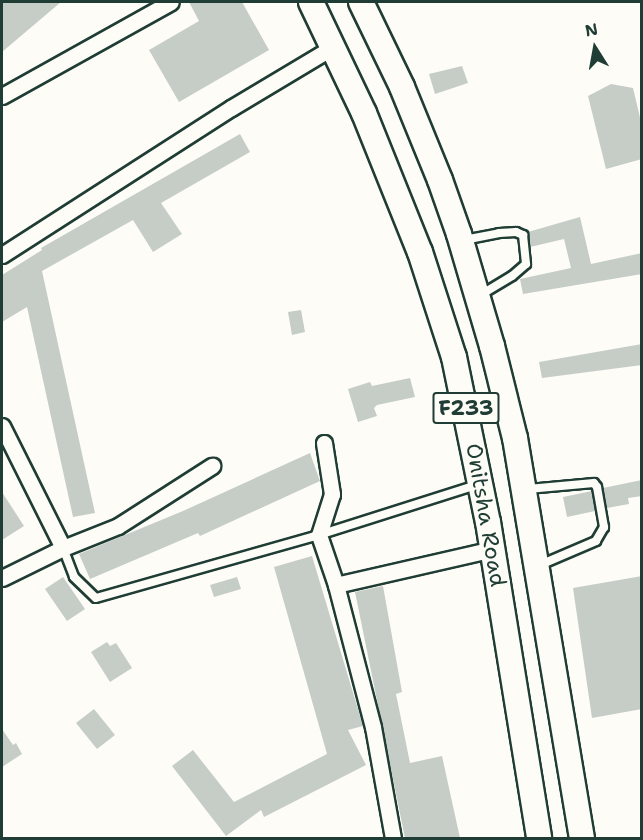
<!DOCTYPE html>
<html>
<head>
<meta charset="utf-8">
<style>
  body { margin:0 }
  #map { position:relative; width:643px; height:840px; overflow:hidden; background:#fdfcf7; font-family:"Shantell Sans",sans-serif }
  div>[style] { position:absolute }
  [style*='--x'] { left:calc(var(--x)*1px); top:calc(var(--y)*1px); width:calc(var(--w)*1px); rotate:calc(var(--a)*1deg) }
  .building>* { inset:0; background:#c6cdc7 }
  .roads { filter:drop-shadow(2px 0 #1f3d34) drop-shadow(-2px 0 #1f3d34) drop-shadow(0 2px #1f3d34) drop-shadow(0 -2px #1f3d34) }
  .service>* { height:8px; margin:-4px; padding:0 4px; transform-origin:4px; border-radius:4px; background:#fdfcf7 }
  .minor>* { height:15px; margin:-7.5px; padding:0 7.5px; transform-origin:7.5px; border-radius:7.5px; background:#fdfcf7 }
  .primary>* { height:24px; margin:-12px; padding:0 12px; transform-origin:12px; border-radius:12px; background:#fdfcf7 }
  span { translate:-50% -50%; white-space:nowrap; text-align:center; line-height:1.15; -webkit-text-stroke:5px #fdfcf7; paint-order:stroke }
  .shield-label span { padding:2px 4px; background:#fdfcf7; border:2px solid; border-radius:4px; -webkit-text-stroke-width:0 }
  .shield-label { font-size:21px; color:#1f3d34; font-weight:700 }
  .street-label { font-size:22px; color:#1f3d34 }
  .frame { position:absolute; inset:0; border:3px solid #1f3d34; pointer-events:none }
  .north { position:absolute; left:565px; top:18px; width:60px; height:60px; -webkit-text-stroke:4px #fdfcf7; paint-order:stroke; rotate:349deg; font-size:16px; font-weight:700; line-height:24px; text-align:center; color:#1f3d34 }
  .north::after { content:''; display:block; margin:auto; width:21px; height:27px; background:#1f3d34; clip-path:polygon(50% 0,100% 100%,50% 72%,0 100%) }
</style>
</head>
<body>
<div id="map">
  <div class="building">
    <i style="clip-path:polygon(2px 2px,61px 2px,2px 52px)"></i>
    <i style="clip-path:polygon(189px 2px,242px 2px,269px 50px,179px 102px,149px 50px,199px 21px)"></i>
    <i style="clip-path:polygon(462px 66px,468px 83px,435px 94px,429px 74px)"></i>
    <i style="clip-path:polygon(611px 84px,633px 88px,642px 126px,642px 159px,606px 169px,588px 96px)"></i>
    <i style="clip-path:polygon(240px 134px,250px 152px,161px 203px,182px 234px,153px 252px,133px 220px,42px 271px,95px 513px,73px 517px,27px 307px,2px 322px,2px 275px,42px 250px,41px 248px)"></i>
    <i style="clip-path:polygon(580px 217px,591px 264px,642px 253px,642px 274px,523px 294px,520px 279px,571px 268px,564px 239px,530px 247px,528px 232px)"></i>
    <i style="clip-path:polygon(301px 310px,305px 332px,292px 335px,288px 312px)"></i>
    <i style="clip-path:polygon(642px 344px,642px 365px,542px 378px,539px 362px)"></i>
    <i style="clip-path:polygon(410px 378px,415px 397px,377px 405px,374px 408px,377px 416px,358px 422px,348px 389px,370px 382px,372px 386px)"></i>
    <i style="clip-path:polygon(310px 453px,320px 481px,200px 536px,198px 533px,90px 579px,79px 554px,183px 511px)"></i>
    <i style="clip-path:polygon(642px 480px,642px 496px,628px 498px,629px 504px,607px 508px,603px 488px)"></i>
    <i style="clip-path:polygon(592px 491px,595px 511px,567px 517px,563px 497px)"></i>
    <i style="clip-path:polygon(2px 492px,24px 526px,2px 540px)"></i>
    <i style="clip-path:polygon(312px 556px,363px 726px,348px 730px,366px 765px,264px 817px,261px 810px,226px 836px,172px 766px,193px 750px,234px 802px,327px 754px,274px 567px)"></i>
    <i style="clip-path:polygon(642px 576px,642px 709px,592px 718px,573px 588px)"></i>
    <i style="clip-path:polygon(63px 577px,85px 609px,67px 621px,45px 589px)"></i>
    <i style="clip-path:polygon(237px 577px,241px 589px,214px 597px,210px 585px)"></i>
    <i style="clip-path:polygon(383px 586px,402px 692px,396px 694px,410px 763px,442px 756px,460px 838px,405px 838px,355px 592px)"></i>
    <i style="clip-path:polygon(107px 642px,110px 646px,116px 643px,132px 668px,110px 682px,91px 652px)"></i>
    <i style="clip-path:polygon(94px 709px,115px 735px,97px 749px,76px 723px)"></i>
    <i style="clip-path:polygon(2px 729px,13px 745px,16px 743px,22px 754px,2px 767px)"></i>
  </div>
  <div class="roads">
    <div class="service">
      <i style="--x:464;--y:240;--w:36;--a:-11"></i>
      <i style="--x:499;--y:233;--w:17;--a:-3"></i>
      <i style="--x:516;--y:232;--w:8;--a:23"></i>
      <i style="--x:523;--y:235;--w:29;--a:84"></i>
      <i style="--x:526;--y:264;--w:18;--a:139"></i>
      <i style="--x:512;--y:276;--w:39;--a:149"></i>
      <i style="--x:528;--y:489;--w:66;--a:-5.2"></i>
      <i style="--x:594;--y:483;--w:5;--a:53"></i>
      <i style="--x:597;--y:487;--w:41;--a:80.1"></i>
      <i style="--x:604;--y:527;--w:16;--a:120"></i>
      <i style="--x:596;--y:541;--w:61;--a:156.8"></i>
      <i style="--x:63;--y:548;--w:31;--a:69"></i>
      <i style="--x:74;--y:577;--w:30;--a:44"></i>
      <i style="--x:96;--y:598;--w:232;--a:-15.8"></i>
      <i style="--x:319;--y:535;--w:166;--a:-17.6"></i>
    </div>
    <div class="minor">
      <i style="--x:2;--y:96;--w:193;--a:-29.1"></i>
      <i style="--x:2;--y:255;--w:272;--a:-32.7"></i>
      <i style="--x:231;--y:108;--w:119;--a:-30.9"></i>
      <i style="--x:2;--y:426;--w:136;--a:63.4"></i>
      <i style="--x:324;--y:443;--w:52;--a:81.1"></i>
      <i style="--x:332;--y:494;--w:43;--a:107.6"></i>
      <i style="--x:319;--y:535;--w:53;--a:71.2"></i>
      <i style="--x:336;--y:585;--w:147;--a:75.4"></i>
      <i style="--x:373;--y:727;--w:113;--a:79.8"></i>
      <i style="--x:2;--y:578;--w:68;--a:-26.2"></i>
      <i style="--x:63;--y:548;--w:59;--a:-21.8"></i>
      <i style="--x:118;--y:526;--w:112;--a:-32.6"></i>
      <i style="--x:336;--y:585;--w:161;--a:-12.9"></i>
    </div>
    <div class="primary">
      <i style="--x:311;--y:2;--w:123;--a:64.5"></i>
      <i style="--x:364;--y:113;--w:150;--a:68.1"></i>
      <i style="--x:420;--y:252;--w:110;--a:72.1"></i>
      <i style="--x:454;--y:357;--w:168;--a:78.4"></i>
      <i style="--x:488;--y:522;--w:320;--a:80.8"></i>
      <i style="--x:361;--y:2;--w:94;--a:64.2"></i>
      <i style="--x:402;--y:87;--w:100;--a:67.8"></i>
      <i style="--x:440;--y:180;--w:57;--a:70.6"></i>
      <i style="--x:459;--y:234;--w:117;--a:73.6"></i>
      <i style="--x:492;--y:346;--w:95;--a:76"></i>
      <i style="--x:515;--y:438;--w:406;--a:80.5"></i>
    </div>
  </div>
  <div class="shield-label">
    <span style="left:466px;top:408px">F233</span>
  </div>
  <div class="street-label">
    <span style="left:486px;top:515px;rotate:80deg">Onitsha Road</span>
  </div>
  <div class="frame"></div>
  <div class="north">N</div>
</div>
</body>
</html>
